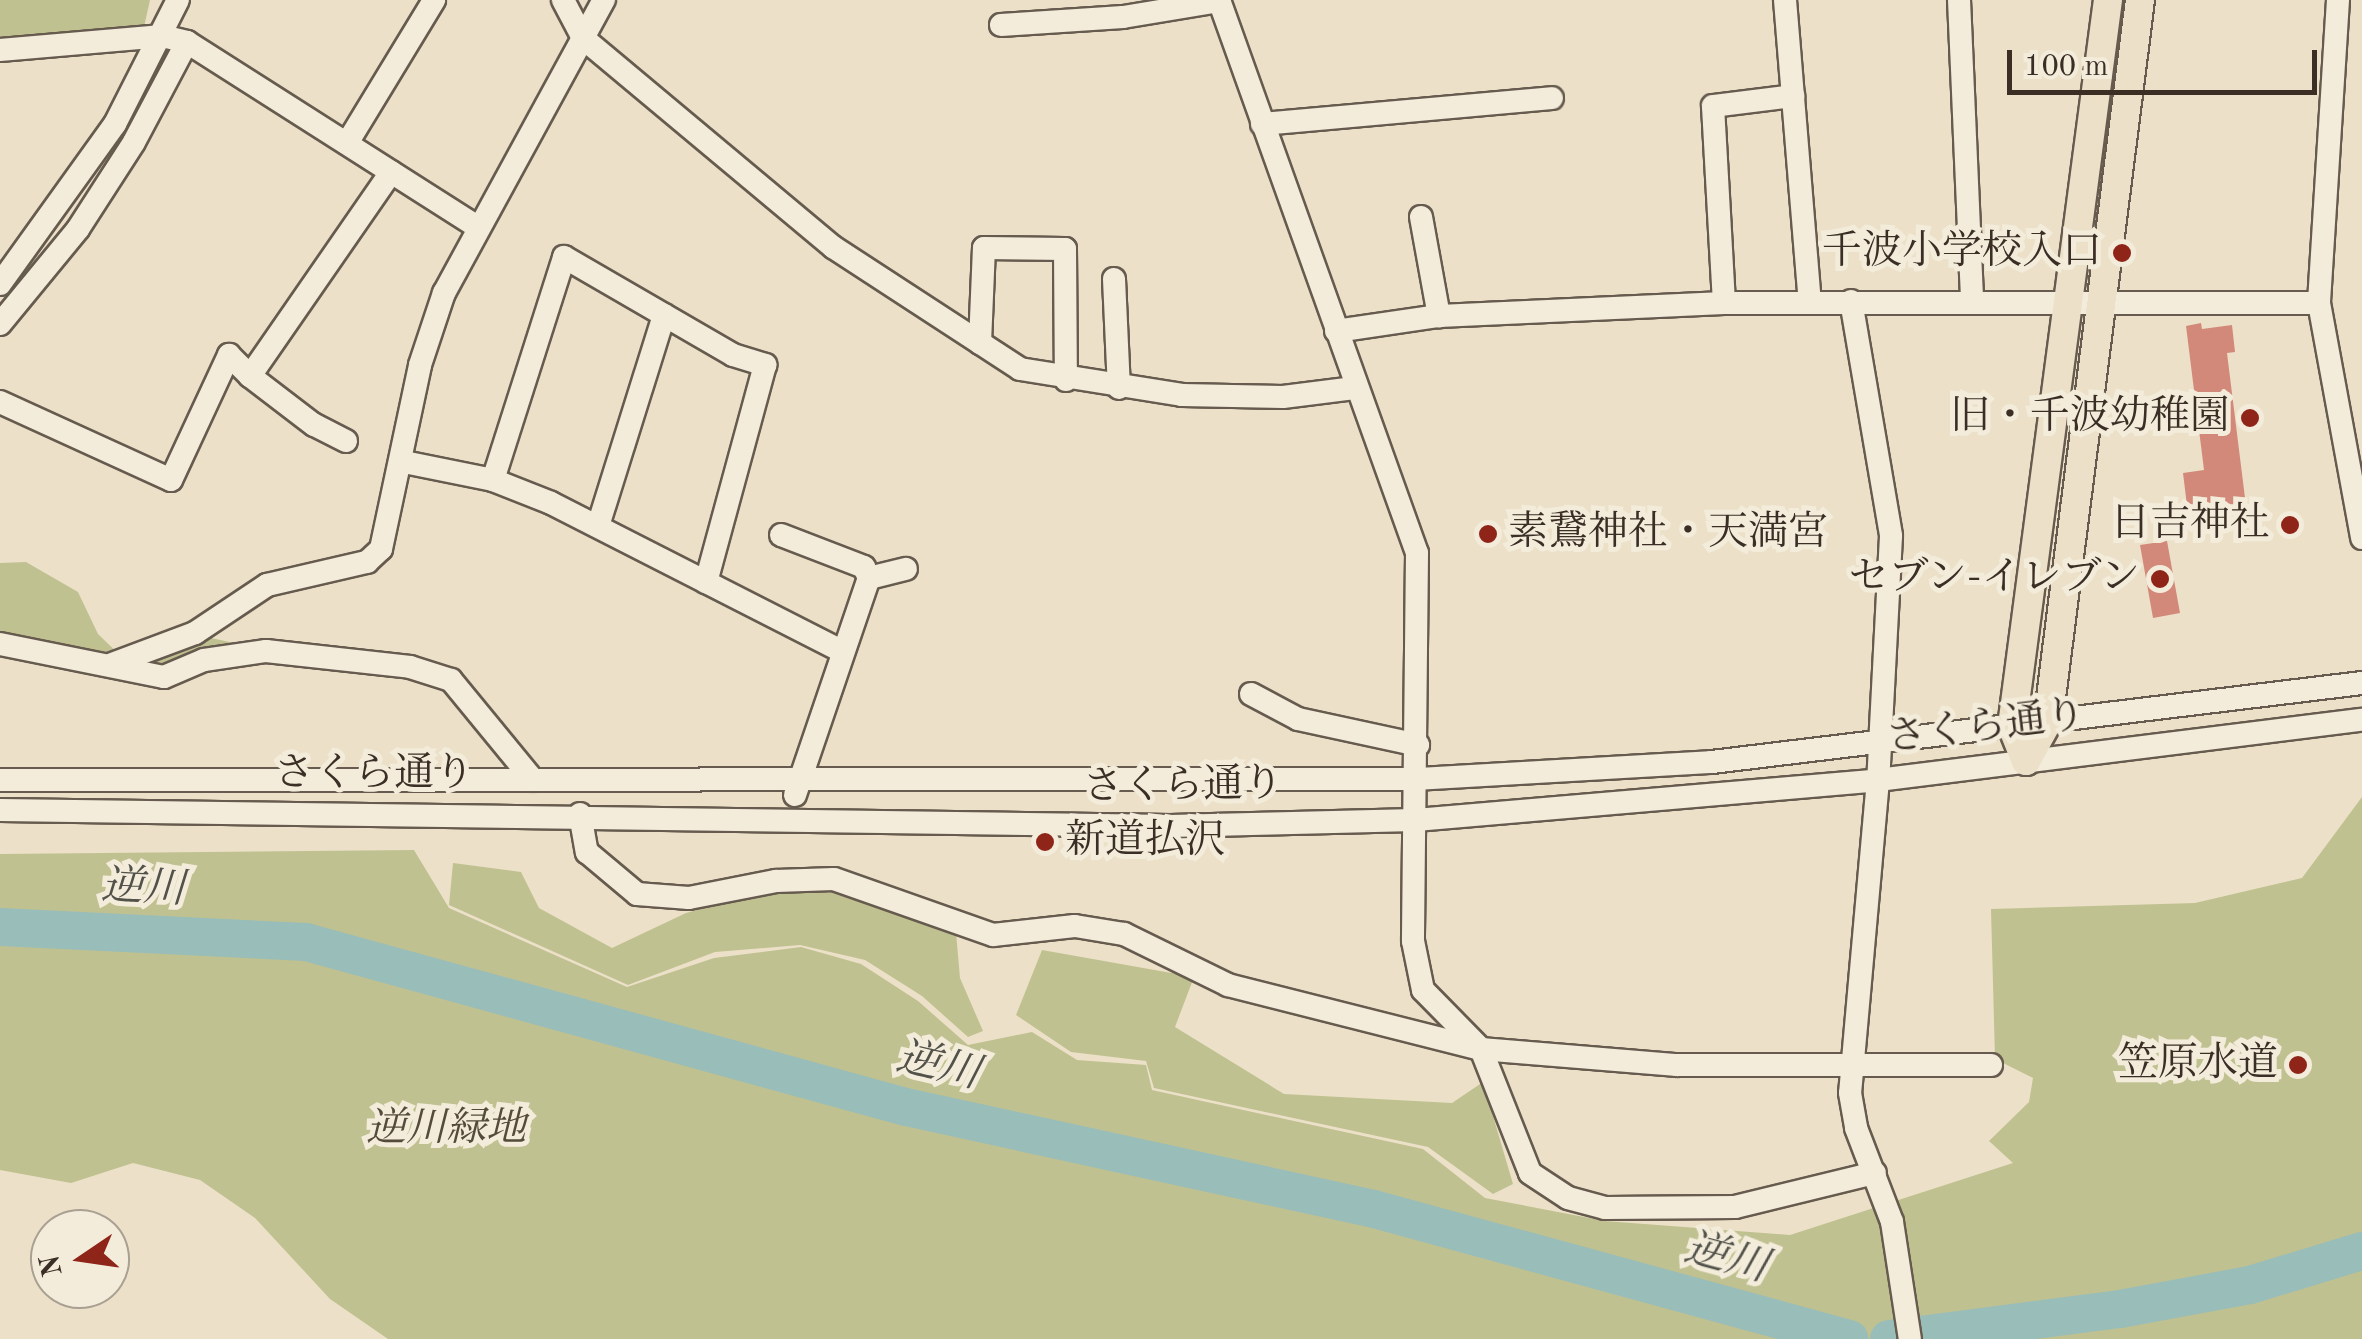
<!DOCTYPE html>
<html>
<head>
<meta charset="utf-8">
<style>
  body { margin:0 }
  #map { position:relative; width:2362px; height:1339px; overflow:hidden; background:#ece1c8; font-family:"Old Standard TT","Noto Serif JP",serif }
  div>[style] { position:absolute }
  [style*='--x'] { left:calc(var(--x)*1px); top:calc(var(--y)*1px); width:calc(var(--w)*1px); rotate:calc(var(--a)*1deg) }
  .green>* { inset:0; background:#c0c190 }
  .river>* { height:38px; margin:-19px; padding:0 19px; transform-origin:19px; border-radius:19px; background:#99bdb9 }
  .building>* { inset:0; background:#d28979 }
  .roads { filter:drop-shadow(2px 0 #665b4e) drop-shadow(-2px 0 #665b4e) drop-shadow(0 2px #665b4e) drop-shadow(0 -2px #665b4e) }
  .minor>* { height:22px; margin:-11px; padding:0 11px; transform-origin:11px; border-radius:11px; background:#f3ecdb }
  .major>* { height:28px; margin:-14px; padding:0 14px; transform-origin:14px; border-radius:14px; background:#ece1c8 }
  .dots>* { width:28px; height:28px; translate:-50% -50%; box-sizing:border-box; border:5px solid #f3ecdb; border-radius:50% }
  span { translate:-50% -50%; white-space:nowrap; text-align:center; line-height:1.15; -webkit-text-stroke:10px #f3ecdb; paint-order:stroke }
  .poi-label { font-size:40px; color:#3a2e25 }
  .right { translate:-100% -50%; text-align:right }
  .left { translate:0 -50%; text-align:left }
  .street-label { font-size:40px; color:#3a2e25 }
  .park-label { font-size:40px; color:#554b3a; font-style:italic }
  .water-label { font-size:42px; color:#52524a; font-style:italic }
  .north { position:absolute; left:30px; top:1209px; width:100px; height:100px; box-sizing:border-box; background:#f3ecdb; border:2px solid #a9a092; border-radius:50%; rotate:257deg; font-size:28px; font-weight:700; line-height:40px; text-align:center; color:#3a2e25 }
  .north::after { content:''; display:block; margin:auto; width:35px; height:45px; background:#8f2418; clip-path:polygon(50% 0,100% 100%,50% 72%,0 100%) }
  .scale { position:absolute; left:2007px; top:50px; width:310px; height:45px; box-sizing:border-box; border:5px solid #3a2e25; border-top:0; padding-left:12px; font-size:30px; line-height:35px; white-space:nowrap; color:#3a2e25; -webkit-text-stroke:8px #f3ecdb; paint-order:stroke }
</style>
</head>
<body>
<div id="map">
  <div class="green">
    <i style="clip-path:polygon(0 0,150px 0,144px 27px,0 41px)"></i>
    <i style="clip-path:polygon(26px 562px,78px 592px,98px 634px,127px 662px,211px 638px,239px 644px,190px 675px,88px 662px,56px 643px,0 631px,0 563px)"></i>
    <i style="clip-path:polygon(2362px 797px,2362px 1339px,388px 1339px,330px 1299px,255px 1218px,200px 1180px,133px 1163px,71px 1183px,0 1170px,0 854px,414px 850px,449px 908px,627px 987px,714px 958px,801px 947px,861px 964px,918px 1001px,968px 1045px,1032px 1032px,1077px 1060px,1146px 1065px,1152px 1090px,1423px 1149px,1485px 1198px,1605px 1221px,1790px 1235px,2013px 1163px,1989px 1141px,2029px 1102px,2033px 1078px,1995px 1059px,1991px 909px,2195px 903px,2302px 878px)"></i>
    <i style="clip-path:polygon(453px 863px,521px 872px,539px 908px,612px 948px,686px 913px,796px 883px,885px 894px,956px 932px,960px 978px,983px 1031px,968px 1037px,922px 996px,865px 960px,800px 945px,715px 952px,628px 985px,449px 905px)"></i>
    <i style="clip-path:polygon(1042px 950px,1194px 977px,1175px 1027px,1284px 1094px,1452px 1103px,1483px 1082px,1513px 1184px,1493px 1194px,1428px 1147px,1154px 1088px,1146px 1061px,1071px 1052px,1016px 1015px)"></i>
  </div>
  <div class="river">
    <i style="--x:0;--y:927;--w:306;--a:2.8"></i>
    <i style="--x:306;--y:942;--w:622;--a:15.38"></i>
    <i style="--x:906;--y:1107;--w:479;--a:12.3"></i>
    <i style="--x:1374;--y:1209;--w:493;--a:15.3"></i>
    <i style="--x:1889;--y:1339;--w:233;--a:-7.4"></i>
    <i style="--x:2120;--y:1309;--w:132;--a:-10.5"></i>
    <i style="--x:2250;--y:1285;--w:117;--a:-16.9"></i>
  </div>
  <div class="building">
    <i style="clip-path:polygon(2201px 323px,2202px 329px,2232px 325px,2235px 352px,2227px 353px,2246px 506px,2188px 514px,2183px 473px,2204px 470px,2186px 326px)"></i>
    <i style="clip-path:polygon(2167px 541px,2180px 613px,2153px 618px,2140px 545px)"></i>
  </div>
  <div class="roads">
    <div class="minor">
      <i style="--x:563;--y:0;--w:43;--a:62.2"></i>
      <i style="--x:583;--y:38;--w:326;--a:39.9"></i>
      <i style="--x:833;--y:247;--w:223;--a:33.1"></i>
      <i style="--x:1020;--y:369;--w:164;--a:9.1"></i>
      <i style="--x:1182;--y:395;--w:101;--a:1.1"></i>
      <i style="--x:1283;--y:397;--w:72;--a:-7.2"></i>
      <i style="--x:1219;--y:0;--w:587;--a:70.3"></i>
      <i style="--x:1417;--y:553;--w:388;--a:90.6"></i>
      <i style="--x:1413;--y:941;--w:50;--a:78.5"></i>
      <i style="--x:1423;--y:990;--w:83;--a:45.5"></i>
      <i style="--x:1481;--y:1049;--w:133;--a:68.4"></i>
      <i style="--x:1530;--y:1173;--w:45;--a:33.3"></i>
      <i style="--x:1568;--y:1198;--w:38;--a:15"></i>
      <i style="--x:1605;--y:1208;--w:130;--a:-0.4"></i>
      <i style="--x:1735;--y:1207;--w:144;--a:-13.7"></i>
      <i style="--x:1785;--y:0;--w:302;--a:85.3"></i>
      <i style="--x:1959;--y:0;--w:301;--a:87.5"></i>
      <i style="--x:2338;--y:0;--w:304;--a:93.6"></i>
      <i style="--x:2319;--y:303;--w:239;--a:79.6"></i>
      <i style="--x:1001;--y:25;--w:122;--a:-3.8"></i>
      <i style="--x:1123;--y:17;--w:98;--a:-9.4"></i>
      <i style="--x:0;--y:50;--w:163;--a:-4.9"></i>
      <i style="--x:162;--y:36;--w:26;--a:13"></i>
      <i style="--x:187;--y:42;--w:344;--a:32.5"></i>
      <i style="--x:1262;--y:124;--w:291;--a:-5.1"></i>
      <i style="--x:349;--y:140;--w:164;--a:-58.7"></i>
      <i style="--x:1421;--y:217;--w:101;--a:79.7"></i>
      <i style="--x:1114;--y:279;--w:109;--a:87.4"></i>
      <i style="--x:0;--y:284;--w:197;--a:-54.3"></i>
      <i style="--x:115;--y:124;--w:139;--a:-63.1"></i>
      <i style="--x:1851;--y:301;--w:238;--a:80.3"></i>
      <i style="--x:1891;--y:536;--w:244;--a:93"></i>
      <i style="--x:1878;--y:780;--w:314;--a:95.1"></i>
      <i style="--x:1850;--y:1093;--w:36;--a:80"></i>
      <i style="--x:1856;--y:1128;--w:101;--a:69"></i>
      <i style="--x:1892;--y:1222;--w:118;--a:81.3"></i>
      <i style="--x:1724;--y:303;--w:197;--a:-93.2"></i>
      <i style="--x:1713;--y:106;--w:81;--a:-7.1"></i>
      <i style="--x:0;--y:324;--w:123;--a:-50.6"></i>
      <i style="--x:78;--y:229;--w:103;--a:-57.2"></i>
      <i style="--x:134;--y:142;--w:113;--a:-62.1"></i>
      <i style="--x:1336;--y:331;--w:104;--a:-8.3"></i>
      <i style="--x:1439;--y:316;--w:285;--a:-2.6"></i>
      <i style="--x:1724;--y:303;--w:595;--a:0"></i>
      <i style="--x:980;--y:343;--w:95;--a:-87.6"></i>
      <i style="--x:984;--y:248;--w:81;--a:0.7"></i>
      <i style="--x:1065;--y:249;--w:131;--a:89.6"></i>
      <i style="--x:0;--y:402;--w:188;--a:24.5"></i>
      <i style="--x:171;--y:480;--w:138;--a:-65.1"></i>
      <i style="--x:229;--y:355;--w:30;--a:45"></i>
      <i style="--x:346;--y:441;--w:36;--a:-153"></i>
      <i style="--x:314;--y:425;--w:81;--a:-142.6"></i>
      <i style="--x:250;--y:376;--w:248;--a:-55.3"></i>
      <i style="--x:404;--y:462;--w:91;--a:11.4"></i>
      <i style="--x:493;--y:480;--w:62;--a:21.6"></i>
      <i style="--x:551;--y:503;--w:326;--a:27"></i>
      <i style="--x:493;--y:480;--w:234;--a:-72.3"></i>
      <i style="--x:564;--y:257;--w:195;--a:30.1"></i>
      <i style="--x:733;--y:355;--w:34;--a:17"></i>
      <i style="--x:765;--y:365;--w:225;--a:105.2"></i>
      <i style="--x:598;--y:526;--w:221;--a:-72.6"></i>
      <i style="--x:781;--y:535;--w:89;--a:21.1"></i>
      <i style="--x:864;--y:567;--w:12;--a:66"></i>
      <i style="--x:0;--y:644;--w:167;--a:11.4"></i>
      <i style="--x:164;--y:677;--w:43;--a:-23"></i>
      <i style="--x:204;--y:660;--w:63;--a:-8.3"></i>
      <i style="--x:266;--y:651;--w:145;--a:6.3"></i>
      <i style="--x:410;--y:667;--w:43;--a:17.6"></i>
      <i style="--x:451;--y:680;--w:129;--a:50.6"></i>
      <i style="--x:112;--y:664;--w:89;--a:-20.5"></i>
      <i style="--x:195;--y:633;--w:87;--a:-33.7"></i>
      <i style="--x:267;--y:585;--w:103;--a:-13"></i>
      <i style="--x:367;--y:562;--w:19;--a:-43"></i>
      <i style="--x:381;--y:549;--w:188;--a:-78"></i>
      <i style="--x:420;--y:365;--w:76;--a:-71.6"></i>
      <i style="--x:444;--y:293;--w:334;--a:-61.4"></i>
      <i style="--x:1251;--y:694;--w:53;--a:28"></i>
      <i style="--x:1298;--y:719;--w:123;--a:12.2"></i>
      <i style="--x:0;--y:780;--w:1417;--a:-0.04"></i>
      <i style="--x:1417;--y:779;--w:295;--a:-3.3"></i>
      <i style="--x:1712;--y:762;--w:655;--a:-6.93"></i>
      <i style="--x:795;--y:795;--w:229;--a:-71.2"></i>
      <i style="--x:869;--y:578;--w:38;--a:-14"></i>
      <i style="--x:0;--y:810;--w:1170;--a:0.78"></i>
      <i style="--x:1170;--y:826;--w:245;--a:-1.4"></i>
      <i style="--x:1415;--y:820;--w:465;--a:-4.9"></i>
      <i style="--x:1878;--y:780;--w:488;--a:-7.1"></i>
      <i style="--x:580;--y:814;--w:39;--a:80"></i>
      <i style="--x:587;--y:852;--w:65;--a:40"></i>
      <i style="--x:637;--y:894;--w:52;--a:4.4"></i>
      <i style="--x:689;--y:898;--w:89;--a:-11.1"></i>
      <i style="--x:776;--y:881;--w:58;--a:-2"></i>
      <i style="--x:834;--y:879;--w:169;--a:19.4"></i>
      <i style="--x:993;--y:935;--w:82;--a:-6.3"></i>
      <i style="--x:1075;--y:926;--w:50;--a:9.3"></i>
      <i style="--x:1124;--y:934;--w:116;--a:26.1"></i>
      <i style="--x:1228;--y:985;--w:261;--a:14.2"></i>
      <i style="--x:1481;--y:1049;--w:197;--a:4.7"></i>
      <i style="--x:1677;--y:1065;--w:314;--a:0"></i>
    </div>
    <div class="major">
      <i style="--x:2026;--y:761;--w:46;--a:-61.2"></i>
      <i style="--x:2048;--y:721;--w:727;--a:-82.73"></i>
      <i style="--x:2026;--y:761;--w:38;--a:-112"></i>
      <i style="--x:2012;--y:726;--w:732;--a:-82.47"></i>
    </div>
  </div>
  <div class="dots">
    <i style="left:2122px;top:253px;background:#8f2418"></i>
    <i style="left:2250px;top:418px;background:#8f2418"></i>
    <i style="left:2290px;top:525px;background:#8f2418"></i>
    <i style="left:1488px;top:534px;background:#8f2418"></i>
    <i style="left:2160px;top:579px;background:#8f2418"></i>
    <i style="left:1045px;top:842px;background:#8f2418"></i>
    <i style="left:2298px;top:1065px;background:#8f2418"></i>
  </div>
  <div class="poi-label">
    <span class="right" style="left:2102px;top:253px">千波小学校入口</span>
    <span class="right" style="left:2230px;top:418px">旧・千波幼稚園</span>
    <span class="right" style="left:2270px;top:525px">日吉神社</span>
    <span class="left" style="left:1508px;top:534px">素鵞神社・天満宮</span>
    <span class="right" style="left:2140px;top:579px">セブン-イレブン</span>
    <span class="left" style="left:1065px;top:842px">新道払沢</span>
    <span class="right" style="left:2278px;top:1065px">笠原水道</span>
  </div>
  <div class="street-label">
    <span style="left:1986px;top:728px;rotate:-7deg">さくら通り</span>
    <span style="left:374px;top:775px">さくら通り</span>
    <span style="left:1183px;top:787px;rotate:-1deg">さくら通り</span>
  </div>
  <div class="park-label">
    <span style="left:446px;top:1130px">逆川緑地</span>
  </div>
  <div class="water-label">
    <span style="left:143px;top:889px;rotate:3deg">逆川</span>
    <span style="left:938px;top:1067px;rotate:13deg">逆川</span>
    <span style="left:1726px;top:1259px;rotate:15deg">逆川</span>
  </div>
  <div class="north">N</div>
  <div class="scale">100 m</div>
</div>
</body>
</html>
